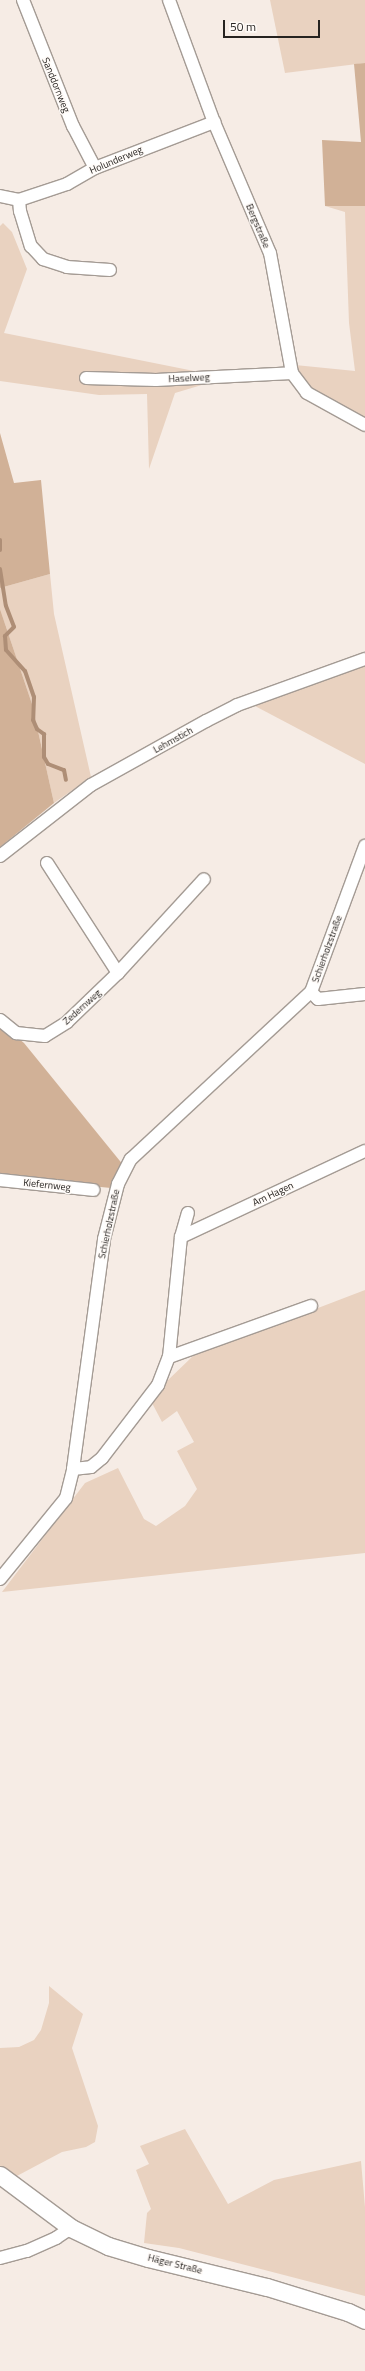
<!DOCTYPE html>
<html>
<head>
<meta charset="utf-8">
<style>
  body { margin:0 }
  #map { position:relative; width:365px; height:2371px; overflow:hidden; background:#f6ece5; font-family:"Titillium Web",sans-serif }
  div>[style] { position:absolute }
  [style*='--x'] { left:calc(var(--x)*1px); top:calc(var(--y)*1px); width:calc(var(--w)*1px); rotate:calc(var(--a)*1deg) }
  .green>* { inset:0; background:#e9d2c0 }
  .forest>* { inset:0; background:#d1b197 }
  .stream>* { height:4px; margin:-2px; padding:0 2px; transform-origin:2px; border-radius:2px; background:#ae8e76 }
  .roads { filter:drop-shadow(1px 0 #a49b94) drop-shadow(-1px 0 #a49b94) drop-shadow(0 1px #a49b94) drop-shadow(0 -1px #a49b94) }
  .minor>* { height:12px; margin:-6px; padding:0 6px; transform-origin:6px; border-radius:6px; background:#fff }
  .secondary>* { height:17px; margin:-8.5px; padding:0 8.5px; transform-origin:8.5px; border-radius:8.5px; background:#fff }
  span { translate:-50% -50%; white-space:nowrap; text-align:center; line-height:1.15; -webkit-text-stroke:3px #fffbf8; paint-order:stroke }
  .street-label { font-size:10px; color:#262320 }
  .scale { position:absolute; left:223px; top:20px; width:97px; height:18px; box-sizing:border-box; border:2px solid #262320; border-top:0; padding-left:5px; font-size:12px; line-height:14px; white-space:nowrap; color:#262320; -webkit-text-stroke:3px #fffbf8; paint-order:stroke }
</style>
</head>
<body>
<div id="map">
  <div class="green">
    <i style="clip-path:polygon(270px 0,365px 0,365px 63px,285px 73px)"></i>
    <i style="clip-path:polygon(325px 206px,365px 206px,365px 419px,310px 389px,295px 368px,295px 365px,355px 371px,349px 323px,345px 212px)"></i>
    <i style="clip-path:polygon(3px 223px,12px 232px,27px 269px,4px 333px,204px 373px,205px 384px,175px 393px,149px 469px,147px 394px,99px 395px,0 381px,0 226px)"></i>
    <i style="clip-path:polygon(50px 574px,54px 614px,91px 777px,54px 803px,32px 704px,0 609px,0 588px)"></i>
    <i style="clip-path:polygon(365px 662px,365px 764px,251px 704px)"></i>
    <i style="clip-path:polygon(365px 1290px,365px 1553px,2px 1592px,85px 1483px,118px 1468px,144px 1519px,156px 1526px,185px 1506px,197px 1489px,177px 1451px,194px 1442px,177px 1411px,162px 1422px,152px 1403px,166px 1382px,193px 1356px)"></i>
    <i style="clip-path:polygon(49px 1986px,83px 2014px,72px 2048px,98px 2126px,95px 2142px,86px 2147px,62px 2152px,15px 2177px,0 2166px,0 2048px,19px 2047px,34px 2040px,41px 2030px,49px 2003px)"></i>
    <i style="clip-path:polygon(185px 2129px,228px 2204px,274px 2180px,361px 2161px,365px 2207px,365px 2296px,179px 2248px,144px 2243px,147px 2213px,151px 2209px,136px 2170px,149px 2164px,140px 2146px)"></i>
  </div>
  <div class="forest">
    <i style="clip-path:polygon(365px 63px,365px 206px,325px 206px,322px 140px,361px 142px,354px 64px)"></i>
    <i style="clip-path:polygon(0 433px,14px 483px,41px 480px,50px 574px,0 588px)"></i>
    <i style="clip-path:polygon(0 609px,32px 704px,54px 803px,0 847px)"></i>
    <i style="clip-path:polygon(0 1024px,24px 1043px,124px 1166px,111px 1188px,0 1177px)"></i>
  </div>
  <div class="stream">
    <i style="--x:0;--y:540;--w:10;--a:90"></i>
    <i style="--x:0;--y:569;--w:37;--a:81"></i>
    <i style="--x:6;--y:606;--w:22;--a:69"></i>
    <i style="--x:14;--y:627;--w:13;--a:135"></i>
    <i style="--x:5;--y:636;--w:14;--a:86"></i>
    <i style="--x:6;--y:650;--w:28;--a:48"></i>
    <i style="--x:25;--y:671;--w:28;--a:71"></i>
    <i style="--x:34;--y:697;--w:23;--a:92"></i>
    <i style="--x:33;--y:720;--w:10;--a:66"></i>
    <i style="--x:37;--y:729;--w:9;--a:36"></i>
    <i style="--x:44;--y:734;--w:23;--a:90"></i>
    <i style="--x:44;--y:757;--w:8;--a:60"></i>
    <i style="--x:48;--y:764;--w:17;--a:21"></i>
    <i style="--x:64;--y:770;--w:10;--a:79"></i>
  </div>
  <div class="roads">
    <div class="minor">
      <i style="--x:23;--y:0;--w:136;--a:68.4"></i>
      <i style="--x:73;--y:126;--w:47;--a:62.4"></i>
      <i style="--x:169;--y:0;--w:130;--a:69.8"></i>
      <i style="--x:214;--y:122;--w:142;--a:66.9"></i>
      <i style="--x:270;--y:253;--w:122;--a:79.6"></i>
      <i style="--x:292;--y:373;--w:25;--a:53"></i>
      <i style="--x:307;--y:393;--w:66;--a:28.9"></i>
      <i style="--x:0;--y:196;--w:19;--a:12"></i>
      <i style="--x:19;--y:200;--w:51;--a:-18.4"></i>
      <i style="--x:67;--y:184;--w:32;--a:-30"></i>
      <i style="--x:95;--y:168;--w:128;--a:-21.1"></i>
      <i style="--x:19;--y:200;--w:11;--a:85"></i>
      <i style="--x:20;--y:211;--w:37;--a:73"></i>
      <i style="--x:31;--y:246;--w:18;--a:47"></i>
      <i style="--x:43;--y:259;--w:25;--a:18"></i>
      <i style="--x:67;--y:267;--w:43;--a:4"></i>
      <i style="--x:86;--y:378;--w:70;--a:1.6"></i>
      <i style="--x:156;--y:380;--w:136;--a:-2.9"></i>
      <i style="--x:0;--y:856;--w:115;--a:-38"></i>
      <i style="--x:91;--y:785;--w:132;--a:-29.1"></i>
      <i style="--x:206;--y:721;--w:35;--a:-27"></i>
      <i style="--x:237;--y:705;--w:136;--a:-19.8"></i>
      <i style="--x:47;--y:863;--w:131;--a:57.2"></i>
      <i style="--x:311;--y:992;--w:10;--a:45"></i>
      <i style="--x:318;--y:999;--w:47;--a:-6.1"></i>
      <i style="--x:0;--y:1020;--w:21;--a:39"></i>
      <i style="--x:16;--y:1033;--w:29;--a:6"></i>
      <i style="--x:45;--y:1036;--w:26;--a:-32"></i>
      <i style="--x:67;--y:1022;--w:71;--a:-43.9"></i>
      <i style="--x:118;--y:973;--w:127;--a:-47.5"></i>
      <i style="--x:0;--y:1180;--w:94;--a:6.1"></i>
      <i style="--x:181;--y:1237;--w:203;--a:-25.1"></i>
      <i style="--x:169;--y:1357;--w:151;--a:-19.8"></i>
      <i style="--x:73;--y:1469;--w:18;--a:-6"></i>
      <i style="--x:91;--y:1467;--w:14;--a:-39"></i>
      <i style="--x:102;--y:1458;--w:92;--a:-52.5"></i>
      <i style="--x:158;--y:1385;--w:30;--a:-69"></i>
      <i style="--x:169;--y:1357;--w:121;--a:-84.3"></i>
      <i style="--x:181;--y:1237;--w:25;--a:-74"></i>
      <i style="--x:0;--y:1579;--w:104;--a:-50.8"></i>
      <i style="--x:66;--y:1498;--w:30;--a:-76"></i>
      <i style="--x:73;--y:1469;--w:232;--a:-82.3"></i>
      <i style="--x:104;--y:1239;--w:57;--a:-75.7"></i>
      <i style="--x:118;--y:1184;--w:28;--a:-63"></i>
      <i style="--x:131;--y:1159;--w:246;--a:-42.9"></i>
      <i style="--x:311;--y:992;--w:156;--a:-69.7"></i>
      <i style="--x:0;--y:2258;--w:28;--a:-15"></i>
      <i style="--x:27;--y:2251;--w:32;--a:-24"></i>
      <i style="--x:56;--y:2238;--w:18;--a:-34"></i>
    </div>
    <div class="secondary">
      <i style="--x:0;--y:2175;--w:89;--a:36.7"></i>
      <i style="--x:71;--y:2228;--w:41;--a:25.9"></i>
      <i style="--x:108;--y:2246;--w:42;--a:16.7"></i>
      <i style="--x:148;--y:2258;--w:122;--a:13.7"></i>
      <i style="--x:267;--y:2287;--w:85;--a:17.2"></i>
      <i style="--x:348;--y:2312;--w:19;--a:25"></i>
    </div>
  </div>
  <div class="street-label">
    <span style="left:56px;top:85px;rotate:68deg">Sanddornweg</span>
    <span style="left:116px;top:160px;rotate:-23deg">Holunderweg</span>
    <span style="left:258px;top:226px;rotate:67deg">Bergstraße</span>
    <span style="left:189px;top:378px;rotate:-3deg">Haselweg</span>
    <span style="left:173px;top:740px;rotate:-29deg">Lehmstich</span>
    <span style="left:327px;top:949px;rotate:-70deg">Schierholzstraße</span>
    <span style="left:82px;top:1007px;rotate:-42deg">Zedernweg</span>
    <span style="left:47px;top:1185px;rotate:6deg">Kiefernweg</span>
    <span style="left:273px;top:1194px;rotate:-25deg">Am Hagen</span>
    <span style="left:109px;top:1224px;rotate:-78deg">Schierholzstraße</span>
    <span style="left:175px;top:2264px;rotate:14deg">Häger Straße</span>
  </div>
  <div class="scale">50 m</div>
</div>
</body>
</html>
